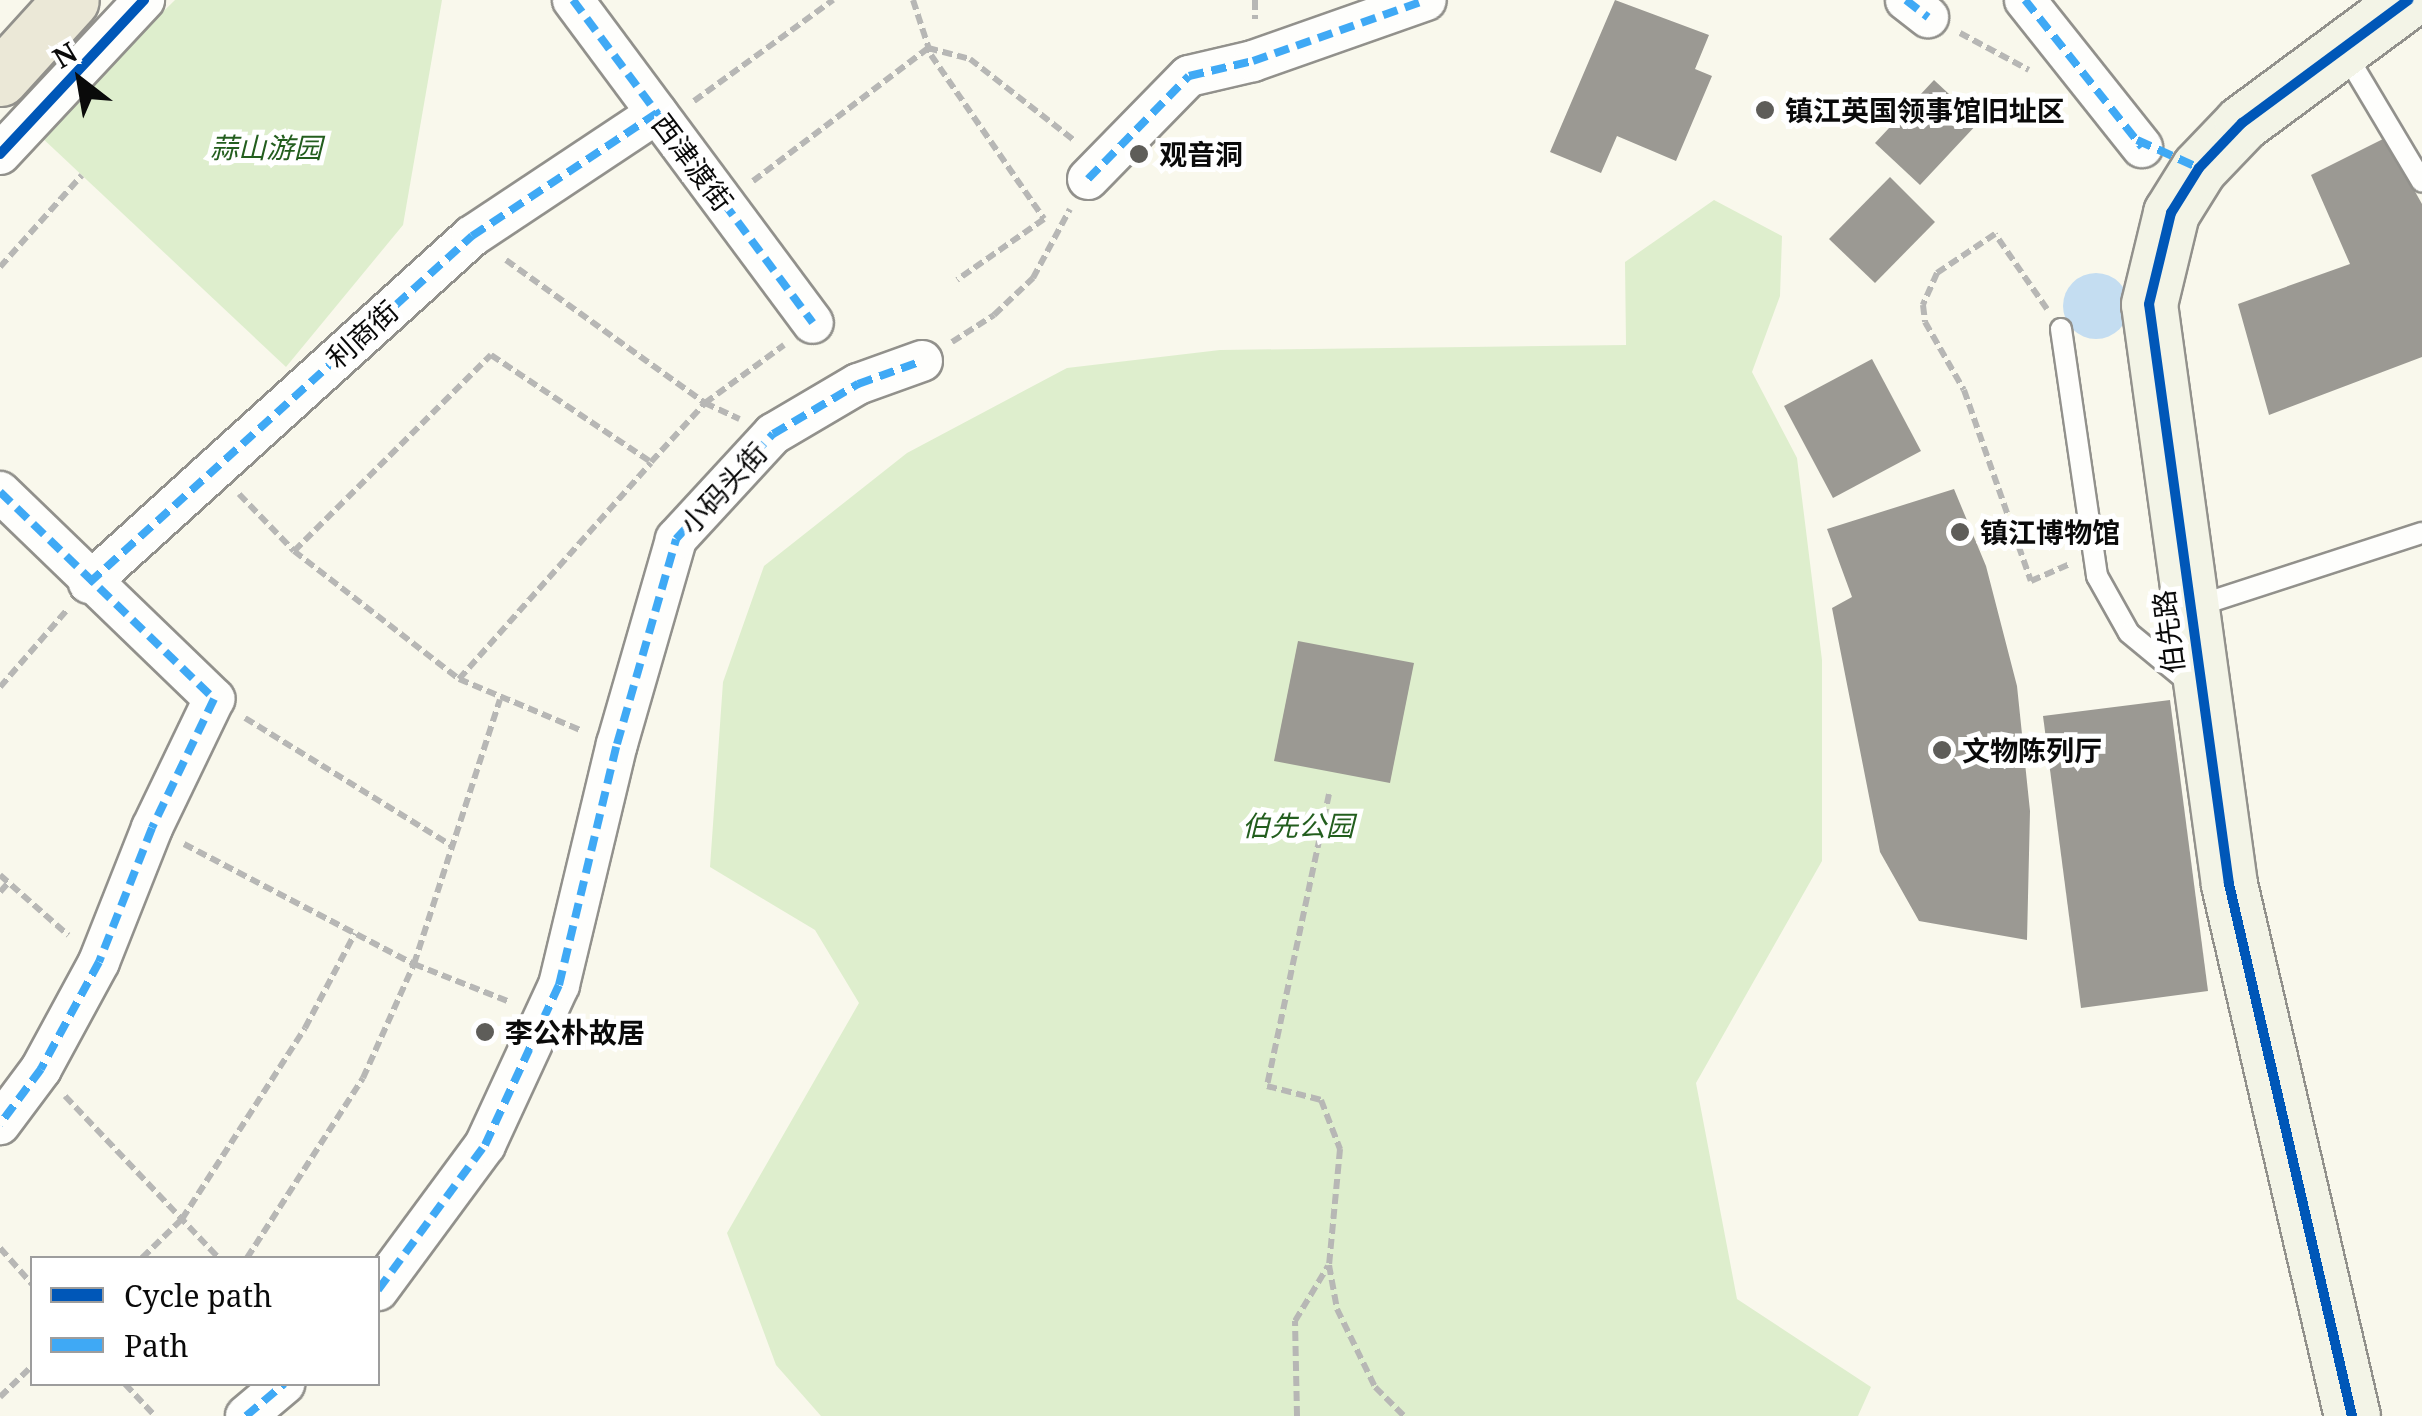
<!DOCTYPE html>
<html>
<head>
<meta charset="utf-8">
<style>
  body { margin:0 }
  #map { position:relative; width:2422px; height:1416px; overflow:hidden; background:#f9f8ec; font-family:"Noto Serif","Noto Sans SC",serif }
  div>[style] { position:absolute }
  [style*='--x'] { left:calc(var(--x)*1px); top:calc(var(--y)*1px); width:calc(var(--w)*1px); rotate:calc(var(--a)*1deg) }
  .green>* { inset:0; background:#deeecd }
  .water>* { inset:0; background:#c4ddf1 }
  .round { border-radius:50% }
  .building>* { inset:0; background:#9b9993 }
  .path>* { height:6px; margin-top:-3px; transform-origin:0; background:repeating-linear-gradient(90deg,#b7b7b5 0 10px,transparent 0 15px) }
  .roads { filter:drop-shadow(2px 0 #92918c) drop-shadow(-2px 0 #92918c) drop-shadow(0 2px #92918c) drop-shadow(0 -2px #92918c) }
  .lane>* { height:20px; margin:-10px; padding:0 10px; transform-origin:10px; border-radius:10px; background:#fefefc }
  .street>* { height:40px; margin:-20px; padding:0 20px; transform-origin:20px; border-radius:20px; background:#fefefc }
  .secondary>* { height:55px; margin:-27.5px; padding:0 27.5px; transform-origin:27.5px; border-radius:27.5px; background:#f3f4e7 }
  .primary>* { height:55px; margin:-27.5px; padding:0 27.5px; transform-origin:27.5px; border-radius:27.5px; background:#ebe8d7 }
  .quiet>* { height:8px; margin-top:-4px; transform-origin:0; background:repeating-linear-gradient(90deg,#3fa9f5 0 15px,transparent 0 23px) }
  .cycleway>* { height:10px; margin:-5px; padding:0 5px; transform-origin:5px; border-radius:5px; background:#0057b8 }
  .dots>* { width:28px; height:28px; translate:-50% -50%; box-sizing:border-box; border:5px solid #fff; border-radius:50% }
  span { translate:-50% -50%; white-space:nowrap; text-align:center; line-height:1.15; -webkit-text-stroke:10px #fff; paint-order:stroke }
  .poi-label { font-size:28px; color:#0a0a0a; font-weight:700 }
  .left { translate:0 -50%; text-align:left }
  .park-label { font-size:28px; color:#235e1e; font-style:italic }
  .street-label { font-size:28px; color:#0a0a0a }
  .legend { position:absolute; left:30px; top:1256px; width:350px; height:130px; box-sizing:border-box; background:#fff; border:2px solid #9d9d9d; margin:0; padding:12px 18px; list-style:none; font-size:30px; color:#0a0a0a }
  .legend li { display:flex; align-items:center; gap:20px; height:50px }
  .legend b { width:50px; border:2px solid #9d9d9d }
  .north { position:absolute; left:30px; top:30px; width:100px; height:100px; -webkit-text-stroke:8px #fff; paint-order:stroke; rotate:329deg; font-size:28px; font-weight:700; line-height:40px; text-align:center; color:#0a0a0a }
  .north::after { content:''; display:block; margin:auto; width:35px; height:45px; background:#0a0a0a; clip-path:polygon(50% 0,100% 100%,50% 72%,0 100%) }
</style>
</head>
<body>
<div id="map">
  <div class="green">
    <i style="clip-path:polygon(175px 0,442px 0,403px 225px,286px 367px,38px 134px)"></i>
    <i style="clip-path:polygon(1714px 200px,1782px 236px,1780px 296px,1752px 372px,1797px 458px,1822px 660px,1822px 861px,1696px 1083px,1737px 1299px,1871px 1387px,1858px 1416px,821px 1416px,776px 1365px,727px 1233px,859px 1003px,815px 930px,710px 867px,723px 682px,764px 566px,907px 453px,1067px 368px,1220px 350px,1626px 345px,1625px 262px)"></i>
  </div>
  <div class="water">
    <i class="round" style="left:2063px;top:273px;width:66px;height:66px"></i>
  </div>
  <div class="building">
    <i style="clip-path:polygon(1615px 0,1709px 35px,1695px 69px,1712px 76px,1676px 161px,1617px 136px,1601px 173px,1550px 152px)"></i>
    <i style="clip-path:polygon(1934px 80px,1979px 122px,1920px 185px,1875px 143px)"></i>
    <i style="clip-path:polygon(2385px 138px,2422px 204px,2422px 357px,2269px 415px,2238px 304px,2350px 264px,2311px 175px)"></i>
    <i style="clip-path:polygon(1890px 177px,1935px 222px,1875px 283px,1829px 239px)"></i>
    <i style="clip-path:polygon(1872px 359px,1921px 451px,1833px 498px,1784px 406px)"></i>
    <i style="clip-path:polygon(1954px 489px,1986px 566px,2017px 686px,2030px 811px,2027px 940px,1919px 921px,1880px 852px,1832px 608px,1852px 597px,1827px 529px)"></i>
    <i style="clip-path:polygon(1298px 641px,1414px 663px,1390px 783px,1274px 761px)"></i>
    <i style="clip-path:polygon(2170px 700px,2208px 991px,2081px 1008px,2043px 716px)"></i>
  </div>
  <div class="path">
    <i style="--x:913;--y:0;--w:58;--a:71.9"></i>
    <i style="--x:931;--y:55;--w:199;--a:55.4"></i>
    <i style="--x:1044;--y:219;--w:106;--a:145"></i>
    <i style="--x:1255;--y:0;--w:19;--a:90"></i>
    <i style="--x:1960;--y:33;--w:78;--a:28.2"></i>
    <i style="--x:694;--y:101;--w:172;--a:-36"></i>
    <i style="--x:753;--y:181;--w:220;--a:-37.2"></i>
    <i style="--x:928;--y:48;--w:43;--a:14.7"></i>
    <i style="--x:970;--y:59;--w:133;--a:38"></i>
    <i style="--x:506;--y:260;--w:245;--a:35.7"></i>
    <i style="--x:705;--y:403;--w:38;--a:25"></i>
    <i style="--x:0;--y:267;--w:123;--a:-48.3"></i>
    <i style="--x:2047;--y:309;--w:91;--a:-124.7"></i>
    <i style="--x:1995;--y:234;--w:70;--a:146.1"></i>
    <i style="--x:1937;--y:273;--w:35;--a:114"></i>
    <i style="--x:1923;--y:305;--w:17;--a:83"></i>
    <i style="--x:1925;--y:322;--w:78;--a:60.2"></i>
    <i style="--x:1964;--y:390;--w:202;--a:70.7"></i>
    <i style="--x:2031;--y:581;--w:43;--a:-23.6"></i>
    <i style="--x:952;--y:342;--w:50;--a:-32.7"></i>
    <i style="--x:994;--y:315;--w:54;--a:-43.5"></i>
    <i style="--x:1033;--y:278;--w:78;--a:-61.8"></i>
    <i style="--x:239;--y:494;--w:79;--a:46"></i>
    <i style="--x:294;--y:551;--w:209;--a:37.8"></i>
    <i style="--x:459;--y:679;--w:134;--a:22.8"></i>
    <i style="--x:294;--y:551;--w:278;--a:-44.9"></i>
    <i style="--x:491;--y:355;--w:192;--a:33.8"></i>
    <i style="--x:651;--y:462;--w:80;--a:-47.5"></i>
    <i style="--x:705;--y:403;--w:98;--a:-36.3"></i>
    <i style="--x:459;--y:679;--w:289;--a:-48.4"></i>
    <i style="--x:0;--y:687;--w:101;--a:-49"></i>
    <i style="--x:245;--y:718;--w:243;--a:31.7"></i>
    <i style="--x:1329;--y:794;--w:299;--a:102"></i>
    <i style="--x:1267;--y:1086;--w:56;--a:14.5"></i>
    <i style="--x:1321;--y:1100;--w:53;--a:68.8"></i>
    <i style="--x:1340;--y:1149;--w:117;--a:95.4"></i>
    <i style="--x:1329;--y:1265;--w:45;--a:79.7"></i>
    <i style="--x:1337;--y:1309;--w:87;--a:64"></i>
    <i style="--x:1375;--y:1387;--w:41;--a:45"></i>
    <i style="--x:184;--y:844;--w:259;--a:27.6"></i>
    <i style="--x:414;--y:964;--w:103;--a:21.6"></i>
    <i style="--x:0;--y:875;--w:91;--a:41.4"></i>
    <i style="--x:0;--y:892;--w:12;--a:-48"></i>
    <i style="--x:65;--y:1096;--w:224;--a:46.5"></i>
    <i style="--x:0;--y:1248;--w:48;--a:48.4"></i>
    <i style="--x:142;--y:1258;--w:56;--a:-44.3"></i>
    <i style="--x:182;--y:1219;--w:227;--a:-57.2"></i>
    <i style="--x:305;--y:1028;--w:107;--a:-62.2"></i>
    <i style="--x:247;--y:1258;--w:214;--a:-57.2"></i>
    <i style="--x:363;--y:1078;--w:125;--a:-65.9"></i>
    <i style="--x:414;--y:964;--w:278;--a:-72"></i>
    <i style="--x:125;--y:1384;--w:44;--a:46.8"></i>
    <i style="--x:0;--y:1397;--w:45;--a:-44.1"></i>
    <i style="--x:1297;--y:1416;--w:95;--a:-91.2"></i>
    <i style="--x:1295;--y:1321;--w:64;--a:-59"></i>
  </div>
  <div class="roads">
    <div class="lane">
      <i style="--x:2344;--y:51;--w:152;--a:59.2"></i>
      <i style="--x:2061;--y:329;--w:250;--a:81.7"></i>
      <i style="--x:2097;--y:576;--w:65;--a:60.7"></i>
      <i style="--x:2129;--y:633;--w:82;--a:39.5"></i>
      <i style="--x:2191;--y:608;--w:243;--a:-18"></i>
    </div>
    <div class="street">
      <i style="--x:573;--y:0;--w:402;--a:53.4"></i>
      <i style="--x:1906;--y:0;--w:28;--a:38"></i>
      <i style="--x:2025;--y:0;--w:188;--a:51.5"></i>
      <i style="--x:0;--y:154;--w:211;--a:-46.9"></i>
      <i style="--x:1088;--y:179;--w:144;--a:-45.6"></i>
      <i style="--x:1189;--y:76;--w:66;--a:-13.2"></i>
      <i style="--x:1253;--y:61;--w:183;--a:-19.4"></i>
      <i style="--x:0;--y:492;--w:298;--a:44"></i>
      <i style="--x:214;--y:699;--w:143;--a:115.7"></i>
      <i style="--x:152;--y:828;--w:144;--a:111.6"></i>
      <i style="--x:99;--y:962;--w:122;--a:118.5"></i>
      <i style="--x:41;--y:1069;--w:69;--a:126.7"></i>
      <i style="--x:89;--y:583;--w:517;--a:-42.18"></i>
      <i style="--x:472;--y:236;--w:222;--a:-33.6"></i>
      <i style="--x:378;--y:1290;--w:180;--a:-53.6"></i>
      <i style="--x:485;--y:1145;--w:176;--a:-65.2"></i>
      <i style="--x:559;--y:985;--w:248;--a:-76.5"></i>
      <i style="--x:617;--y:744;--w:213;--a:-73.9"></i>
      <i style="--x:676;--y:539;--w:143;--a:-47.3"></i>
      <i style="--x:773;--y:434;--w:99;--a:-30.5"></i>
      <i style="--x:858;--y:384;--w:68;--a:-19.8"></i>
      <i style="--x:246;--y:1416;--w:50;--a:-40.1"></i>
    </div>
    <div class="secondary">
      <i style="--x:2352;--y:1416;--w:546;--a:-103.02"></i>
      <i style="--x:2229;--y:884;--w:585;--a:-97.85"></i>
      <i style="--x:2149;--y:304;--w:94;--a:-76.4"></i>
      <i style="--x:2171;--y:213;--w:53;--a:-58.1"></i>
      <i style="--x:2199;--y:168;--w:62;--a:-46.3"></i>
      <i style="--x:2242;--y:123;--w:207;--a:-36.5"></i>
    </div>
    <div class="primary">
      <i style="--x:0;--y:78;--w:105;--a:-47.7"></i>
    </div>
  </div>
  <div class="quiet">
    <i style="--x:573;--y:0;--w:402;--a:53.4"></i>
    <i style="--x:1906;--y:0;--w:28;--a:38"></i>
    <i style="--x:2025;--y:0;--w:188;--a:51.5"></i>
    <i style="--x:2137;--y:140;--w:68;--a:24.3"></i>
    <i style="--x:1088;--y:179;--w:144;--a:-45.6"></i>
    <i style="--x:1189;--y:76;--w:66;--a:-13.2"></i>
    <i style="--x:1253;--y:61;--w:183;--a:-19.4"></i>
    <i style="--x:0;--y:492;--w:298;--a:44"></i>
    <i style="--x:214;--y:699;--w:143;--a:115.7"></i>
    <i style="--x:152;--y:828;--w:144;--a:111.6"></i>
    <i style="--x:99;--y:962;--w:122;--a:118.5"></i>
    <i style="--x:41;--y:1069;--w:69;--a:126.7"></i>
    <i style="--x:89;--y:583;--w:517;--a:-42.18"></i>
    <i style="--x:472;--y:236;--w:222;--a:-33.6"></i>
    <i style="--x:378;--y:1290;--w:180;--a:-53.6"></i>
    <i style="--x:485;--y:1145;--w:176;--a:-65.2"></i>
    <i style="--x:559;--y:985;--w:248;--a:-76.5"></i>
    <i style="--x:617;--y:744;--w:213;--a:-73.9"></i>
    <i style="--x:676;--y:539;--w:143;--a:-47.3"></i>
    <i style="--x:773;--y:434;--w:99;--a:-30.5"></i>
    <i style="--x:858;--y:384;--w:68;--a:-19.8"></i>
    <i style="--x:246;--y:1416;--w:50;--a:-40.1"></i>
  </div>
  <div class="cycleway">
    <i style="--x:0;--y:154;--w:211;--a:-46.9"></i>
    <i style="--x:2352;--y:1416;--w:546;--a:-103.02"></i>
    <i style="--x:2229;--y:884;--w:585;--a:-97.85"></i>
    <i style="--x:2149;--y:304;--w:94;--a:-76.4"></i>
    <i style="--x:2171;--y:213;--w:53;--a:-58.1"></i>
    <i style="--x:2199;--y:168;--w:62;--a:-46.3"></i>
    <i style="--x:2242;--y:123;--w:207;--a:-36.5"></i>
  </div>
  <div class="dots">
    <i style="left:1765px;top:110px;background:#5e5d59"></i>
    <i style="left:1139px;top:154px;background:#5e5d59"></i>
    <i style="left:1960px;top:532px;background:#5e5d59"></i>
    <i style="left:1942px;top:750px;background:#5e5d59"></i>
    <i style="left:485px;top:1032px;background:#5e5d59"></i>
  </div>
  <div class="poi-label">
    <span class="left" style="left:1785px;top:110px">镇江英国领事馆旧址区</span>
    <span class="left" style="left:1159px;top:154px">观音洞</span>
    <span class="left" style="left:1980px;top:532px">镇江博物馆</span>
    <span class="left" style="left:1962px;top:750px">文物陈列厅</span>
    <span class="left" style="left:505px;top:1032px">李公朴故居</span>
  </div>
  <div class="park-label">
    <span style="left:266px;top:147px">蒜山游园</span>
    <span style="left:1298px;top:825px">伯先公园</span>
  </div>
  <div class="street-label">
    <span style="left:693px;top:162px;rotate:53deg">西津渡街</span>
    <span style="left:362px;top:334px;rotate:-42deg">利商街</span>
    <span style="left:723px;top:488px;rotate:-47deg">小码头街</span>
    <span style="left:2168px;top:632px;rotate:-97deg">伯先路</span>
  </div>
  <ul class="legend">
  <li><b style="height:12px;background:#0057b8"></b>Cycle path</li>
  <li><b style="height:12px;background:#3fa9f5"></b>Path</li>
  </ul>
  <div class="north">N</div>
</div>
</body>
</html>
